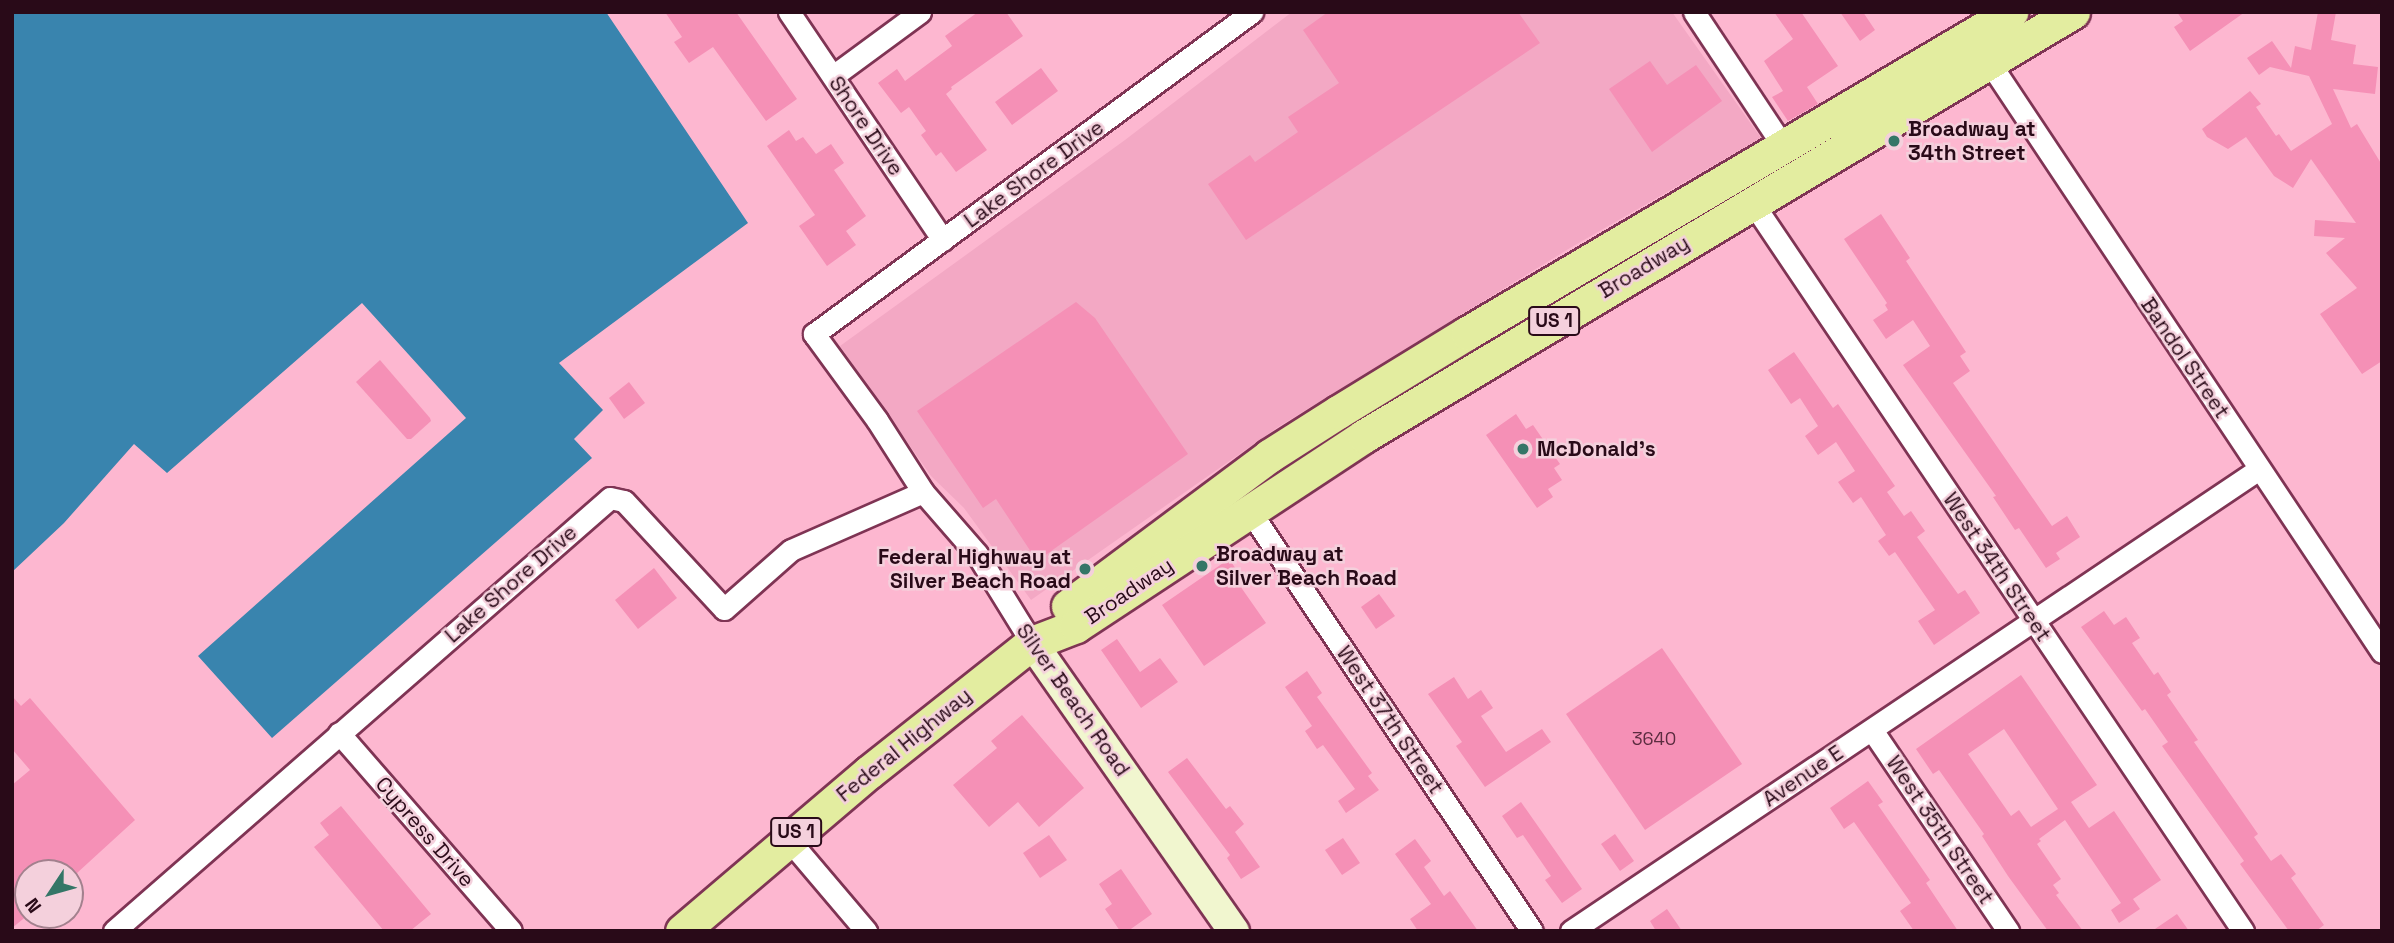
<!DOCTYPE html>
<html>
<head>
<meta charset="utf-8">
<style>
  body { margin:0 }
  #map { position:relative; width:2394px; height:943px; overflow:hidden; background:#fdb7d0; font-family:"Space Grotesk",sans-serif }
  div>[style] { position:absolute }
  [style*='--x'] { left:calc(var(--x)*1px); top:calc(var(--y)*1px); width:calc(var(--w)*1px); rotate:calc(var(--a)*1deg) }
  .built>* { inset:0; background:#f3a8c4 }
  .water>* { inset:0; background:#3984ae }
  .building>* { inset:0; background:#f590b6 }
  .roads { filter:drop-shadow(2px 0 #7f3454) drop-shadow(-2px 0 #7f3454) drop-shadow(0 2px #7f3454) drop-shadow(0 -2px #7f3454) }
  .street>* { height:21px; margin:-10.5px; padding:0 10.5px; transform-origin:10.5px; border-radius:10.5px; background:#fff }
  .secondary>* { height:30px; margin:-15px; padding:0 15px; transform-origin:15px; border-radius:15px; background:#f1f6cf }
  .primary>* { height:33px; margin:-16.5px; padding:0 16.5px; transform-origin:16.5px; border-radius:16.5px; background:#e3eda0 }
  .dots>* { width:19px; height:19px; translate:-50% -50%; box-sizing:border-box; border:4px solid #f4d0dc; border-radius:50% }
  span { translate:-50% -50%; white-space:nowrap; text-align:center; line-height:1.15; -webkit-text-stroke:5px #f4d0dc; paint-order:stroke }
  .number-label { font-size:18px; color:#5c2c40 }
  .number-label span { -webkit-text-stroke-width:0 }
  .shield-label span { padding:2px 5px; background:#f4d0dc; border:2px solid; border-radius:5px; -webkit-text-stroke-width:0 }
  .shield-label { font-size:19px; color:#290a18; font-weight:700 }
  .street-label { font-size:21px; color:#290a18 }
  .poi-label { font-size:21px; color:#290a18; font-weight:700 }
  .left { translate:0 -50%; text-align:left }
  .right { translate:-100% -50%; text-align:right }
  .frame { position:absolute; inset:0; border:14px solid #290a18; pointer-events:none }
  .north { position:absolute; left:14px; top:859px; width:70px; height:70px; box-sizing:border-box; background:#f4d0dc; border:2px solid #a3818e; border-radius:50%; rotate:234deg; font-size:19px; font-weight:700; line-height:28px; text-align:center; color:#290a18 }
  .north::after { content:''; display:block; margin:auto; width:24px; height:32px; background:#347667; clip-path:polygon(50% 0,100% 100%,50% 72%,0 100%) }
</style>
</head>
<body>
<div id="map">
  <div class="built">
    <i style="clip-path:polygon(1292px 12px,1672px 12px,1761px 138px,1570px 248px,1278px 427px,1031px 600px,964px 508px,931px 476px,840px 346px,1125px 140px)"></i>
  </div>
  <div class="water">
    <i style="clip-path:polygon(12px 12px,606px 12px,748px 223px,559px 363px,603px 410px,574px 439px,592px 458px,272px 738px,198px 656px,466px 418px,362px 303px,167px 473px,134px 444px,64px 523px,12px 572px)"></i>
  </div>
  <div class="building">
    <i style="clip-path:polygon(665px 12px,736px 12px,797px 99px,766px 121px,713px 47px,689px 63px,674px 42px,682px 37px)"></i>
    <i style="clip-path:polygon(978px 12px,1006px 12px,1023px 36px,951px 87px,952px 89px,946px 94px,987px 150px,956px 172px,941px 152px,936px 156px,921px 135px,926px 131px,909px 107px,901px 113px,878px 83px,897px 69px,905px 81px,952px 46px,945px 36px)"></i>
    <i style="clip-path:polygon(1328px 12px,1518px 12px,1540px 43px,1246px 240px,1208px 184px,1250px 155px,1255px 162px,1298px 132px,1288px 117px,1339px 83px,1303px 30px)"></i>
    <i style="clip-path:polygon(1774px 12px,1801px 12px,1838px 66px,1807px 87px,1818px 104px,1788px 121px,1772px 97px,1783px 91px,1764px 61px,1793px 39px)"></i>
    <i style="clip-path:polygon(1840px 12px,1863px 12px,1875px 30px,1860px 41px)"></i>
    <i style="clip-path:polygon(2177px 12px,2245px 12px,2190px 51px,2174px 27px,2183px 21px)"></i>
    <i style="clip-path:polygon(2318px 12px,2336px 12px,2331px 40px,2356px 45px,2353px 64px,2378px 67px,2375px 94px,2333px 89px,2351px 128px,2357px 124px,2382px 165px,2382px 361px,2362px 374px,2320px 314px,2357px 288px,2326px 253px,2345px 238px,2314px 236px,2315px 220px,2356px 223px,2311px 159px,2293px 188px,2274px 176px,2246px 137px,2228px 149px,2207px 137px,2202px 129px,2250px 91px,2261px 104px,2256px 107px,2276px 136px,2279px 134px,2291px 151px,2332px 124px,2309px 76px,2270px 67px,2259px 75px,2247px 58px,2272px 41px,2291px 68px,2295px 46px,2311px 50px)"></i>
    <i style="clip-path:polygon(1650px 61px,1667px 85px,1696px 65px,1722px 101px,1652px 152px,1609px 89px)"></i>
    <i style="clip-path:polygon(1041px 68px,1058px 91px,1012px 125px,995px 102px)"></i>
    <i style="clip-path:polygon(789px 130px,796px 141px,803px 137px,816px 154px,831px 144px,844px 163px,834px 170px,866px 216px,846px 231px,856px 245px,827px 266px,799px 226px,815px 215px,767px 146px)"></i>
    <i style="clip-path:polygon(1881px 214px,1910px 258px,1906px 261px,1966px 352px,1960px 356px,1970px 371px,1953px 383px,2052px 526px,2067px 516px,2080px 537px,2056px 553px,2060px 559px,2046px 568px,2019px 528px,2015px 530px,1993px 497px,1996px 496px,1903px 365px,1930px 346px,1913px 320px,1886px 339px,1873px 320px,1888px 310px,1885px 305px,1887px 303px,1844px 239px)"></i>
    <i style="clip-path:polygon(1076px 302px,1095px 318px,1188px 454px,1037px 561px,996px 499px,983px 508px,917px 411px)"></i>
    <i style="clip-path:polygon(1794px 352px,1833px 408px,1838px 404px,1895px 486px,1887px 492px,1904px 516px,1911px 511px,1925px 531px,1917px 537px,1958px 594px,1965px 590px,1980px 613px,1934px 645px,1918px 621px,1935px 610px,1895px 552px,1889px 556px,1878px 541px,1886px 535px,1861px 497px,1853px 503px,1838px 482px,1855px 471px,1836px 442px,1818px 455px,1805px 436px,1818px 426px,1800px 398px,1791px 404px,1768px 370px)"></i>
    <i style="clip-path:polygon(380px 360px,430px 418px,431px 421px,411px 439px,407px 439px,356px 382px)"></i>
    <i style="clip-path:polygon(629px 382px,645px 403px,624px 419px,609px 398px)"></i>
    <i style="clip-path:polygon(1516px 414px,1526px 429px,1533px 425px,1560px 464px,1554px 468px,1562px 480px,1548px 489px,1553px 497px,1537px 508px,1486px 435px)"></i>
    <i style="clip-path:polygon(1229px 559px,1243px 579px,1238px 583px,1266px 623px,1204px 666px,1162px 605px)"></i>
    <i style="clip-path:polygon(654px 568px,677px 598px,638px 629px,615px 600px)"></i>
    <i style="clip-path:polygon(1379px 594px,1395px 616px,1376px 629px,1361px 607px)"></i>
    <i style="clip-path:polygon(2104px 611px,2114px 625px,2126px 617px,2140px 638px,2132px 643px,2154px 675px,2158px 672px,2171px 692px,2167px 695px,2198px 740px,2194px 742px,2258px 834px,2254px 837px,2271px 861px,2281px 854px,2296px 874px,2291px 878px,2324px 925px,2316px 931px,2289px 931px,2240px 864px,2244px 861px,2162px 746px,2168px 742px,2145px 709px,2142px 711px,2081px 627px)"></i>
    <i style="clip-path:polygon(1117px 639px,1140px 672px,1160px 658px,1178px 682px,1141px 708px,1101px 650px)"></i>
    <i style="clip-path:polygon(1662px 648px,1742px 764px,1645px 830px,1566px 714px)"></i>
    <i style="clip-path:polygon(1307px 671px,1322px 693px,1317px 697px,1372px 773px,1368px 776px,1379px 790px,1346px 813px,1338px 801px,1355px 789px,1323px 745px,1317px 749px,1305px 731px,1312px 726px,1285px 687px)"></i>
    <i style="clip-path:polygon(evenodd,2021px 675px,2097px 785px,2071px 802px,2089px 828px,2114px 811px,2161px 880px,2133px 899px,2140px 909px,2119px 923px,2111px 910px,2121px 903px,2065px 820px,2039px 839px,2041px 841px,2037px 844px,2061px 879px,2053px 885px,2059px 893px,2056px 895px,2083px 931px,2048px 931px,2008px 876px,1982px 836px,1984px 834px,1939px 770px,1933px 774px,1916px 749px,2021px 675px,2004px 729px,2058px 809px,2031px 827px,2019px 810px,2011px 816px,1968px 754px,2004px 729px)"></i>
    <i style="clip-path:polygon(1454px 677px,1468px 699px,1481px 690px,1493px 708px,1481px 716px,1506px 752px,1542px 729px,1551px 742px,1485px 787px,1456px 746px,1462px 742px,1428px 694px)"></i>
    <i style="clip-path:polygon(12px 696px,21px 706px,30px 698px,135px 820px,77px 873px,28px 873px,28px 915px,12px 928px,12px 785px,30px 770px,12px 749px)"></i>
    <i style="clip-path:polygon(1022px 715px,1084px 788px,1039px 827px,1018px 802px,989px 827px,953px 785px,997px 748px,991px 741px)"></i>
    <i style="clip-path:polygon(1187px 758px,1226px 809px,1230px 806px,1244px 824px,1235px 832px,1260px 867px,1241px 879px,1227px 858px,1230px 855px,1168px 772px)"></i>
    <i style="clip-path:polygon(1868px 781px,1883px 802px,1878px 805px,1930px 880px,1926px 883px,1958px 931px,1914px 931px,1900px 911px,1911px 903px,1854px 822px,1844px 829px,1830px 808px)"></i>
    <i style="clip-path:polygon(1521px 802px,1582px 889px,1562px 903px,1545px 880px,1551px 876px,1523px 835px,1517px 838px,1502px 816px)"></i>
    <i style="clip-path:polygon(341px 806px,431px 914px,410px 931px,384px 931px,314px 847px,329px 835px,320px 823px)"></i>
    <i style="clip-path:polygon(1615px 834px,1634px 861px,1620px 871px,1601px 844px)"></i>
    <i style="clip-path:polygon(1049px 835px,1067px 860px,1040px 878px,1023px 853px)"></i>
    <i style="clip-path:polygon(1343px 838px,1360px 863px,1342px 875px,1325px 850px)"></i>
    <i style="clip-path:polygon(1415px 839px,1431px 861px,1424px 867px,1444px 896px,1450px 891px,1478px 931px,1418px 931px,1410px 919px,1431px 904px,1395px 854px)"></i>
    <i style="clip-path:polygon(1121px 869px,1152px 914px,1128px 931px,1120px 931px,1105px 909px,1112px 904px,1099px 884px)"></i>
    <i style="clip-path:polygon(1667px 909px,1682px 931px,1656px 931px,1650px 921px)"></i>
    <i style="clip-path:polygon(2177px 914px,2189px 931px,2152px 931px)"></i>
  </div>
  <div class="roads">
    <div class="street">
      <i style="--x:789;--y:12;--w:275;--a:56"></i>
      <i style="--x:1694;--y:12;--w:161;--a:56.4"></i>
      <i style="--x:1989;--y:62;--w:709;--a:56.33"></i>
      <i style="--x:833;--y:76;--w:108;--a:-36.3"></i>
      <i style="--x:1752;--y:202;--w:879;--a:56.04"></i>
      <i style="--x:1249;--y:510;--w:507;--a:56.09"></i>
      <i style="--x:1032;--y:643;--w:105;--a:-121.7"></i>
      <i style="--x:977;--y:554;--w:82;--a:-131.1"></i>
      <i style="--x:923;--y:492;--w:85;--a:-122.6"></i>
      <i style="--x:877;--y:420;--w:107;--a:-126.2"></i>
      <i style="--x:814;--y:334;--w:544;--a:-36.32"></i>
      <i style="--x:1872;--y:730;--w:243;--a:55.9"></i>
      <i style="--x:339;--y:733;--w:262;--a:49"></i>
      <i style="--x:788;--y:839;--w:121;--a:49.7"></i>
      <i style="--x:114;--y:931;--w:658;--a:-41.12"></i>
      <i style="--x:610;--y:498;--w:14;--a:12"></i>
      <i style="--x:624;--y:501;--w:147;--a:47.2"></i>
      <i style="--x:724;--y:609;--w:89;--a:-41.4"></i>
      <i style="--x:791;--y:550;--w:144;--a:-23.7"></i>
      <i style="--x:1571;--y:931;--w:829;--a:-33.88"></i>
    </div>
    <div class="secondary">
      <i style="--x:1032;--y:643;--w:352;--a:55"></i>
    </div>
    <div class="primary">
      <i style="--x:1068;--y:606;--w:251;--a:-36.7"></i>
      <i style="--x:1269;--y:456;--w:82;--a:-32.5"></i>
      <i style="--x:1338;--y:412;--w:151;--a:-31.5"></i>
      <i style="--x:1467;--y:333;--w:632;--a:-30.54"></i>
      <i style="--x:682;--y:931;--w:245;--a:-40.4"></i>
      <i style="--x:869;--y:772;--w:208;--a:-38.4"></i>
      <i style="--x:1032;--y:643;--w:47;--a:-21.1"></i>
      <i style="--x:1076;--y:626;--w:345;--a:-33.4"></i>
      <i style="--x:1364;--y:436;--w:826;--a:-30.88"></i>
    </div>
  </div>
  <div class="dots">
    <i style="left:1894px;top:141px;background:#347667"></i>
    <i style="left:1523px;top:449px;background:#347667"></i>
    <i style="left:1202px;top:566px;background:#347667"></i>
    <i style="left:1085px;top:569px;background:#347667"></i>
  </div>
  <div class="number-label">
    <span style="left:1654px;top:739px">3640</span>
  </div>
  <div class="shield-label">
    <span style="left:1554px;top:321px">US 1</span>
    <span style="left:796px;top:832px">US 1</span>
  </div>
  <div class="street-label">
    <span style="left:866px;top:126px;rotate:56deg">Shore Drive</span>
    <span style="left:1034px;top:174px;rotate:-36deg">Lake Shore Drive</span>
    <span style="left:1644px;top:267px;rotate:-31deg">Broadway</span>
    <span style="left:2185px;top:358px;rotate:56deg">Bandol Street</span>
    <span style="left:1997px;top:567px;rotate:56deg">West 34th Street</span>
    <span style="left:511px;top:584px;rotate:-41deg">Lake Shore Drive</span>
    <span style="left:1129px;top:591px;rotate:-34deg">Broadway</span>
    <span style="left:1073px;top:700px;rotate:55deg">Silver Beach Road</span>
    <span style="left:1390px;top:720px;rotate:56deg">West 37th Street</span>
    <span style="left:904px;top:745px;rotate:-39deg">Federal Highway</span>
    <span style="left:1803px;top:776px;rotate:-34deg">Avenue E</span>
    <span style="left:1940px;top:830px;rotate:56deg">West 35th Street</span>
    <span style="left:425px;top:832px;rotate:49deg">Cypress Drive</span>
  </div>
  <div class="poi-label">
    <span class="left" style="left:1908px;top:141px">Broadway at<br>34th Street</span>
    <span class="left" style="left:1537px;top:449px">McDonald's</span>
    <span class="left" style="left:1216px;top:566px">Broadway at<br>Silver Beach Road</span>
    <span class="right" style="left:1071px;top:569px">Federal Highway at<br>Silver Beach Road</span>
  </div>
  <div class="frame"></div>
  <div class="north">N</div>
</div>
</body>
</html>
